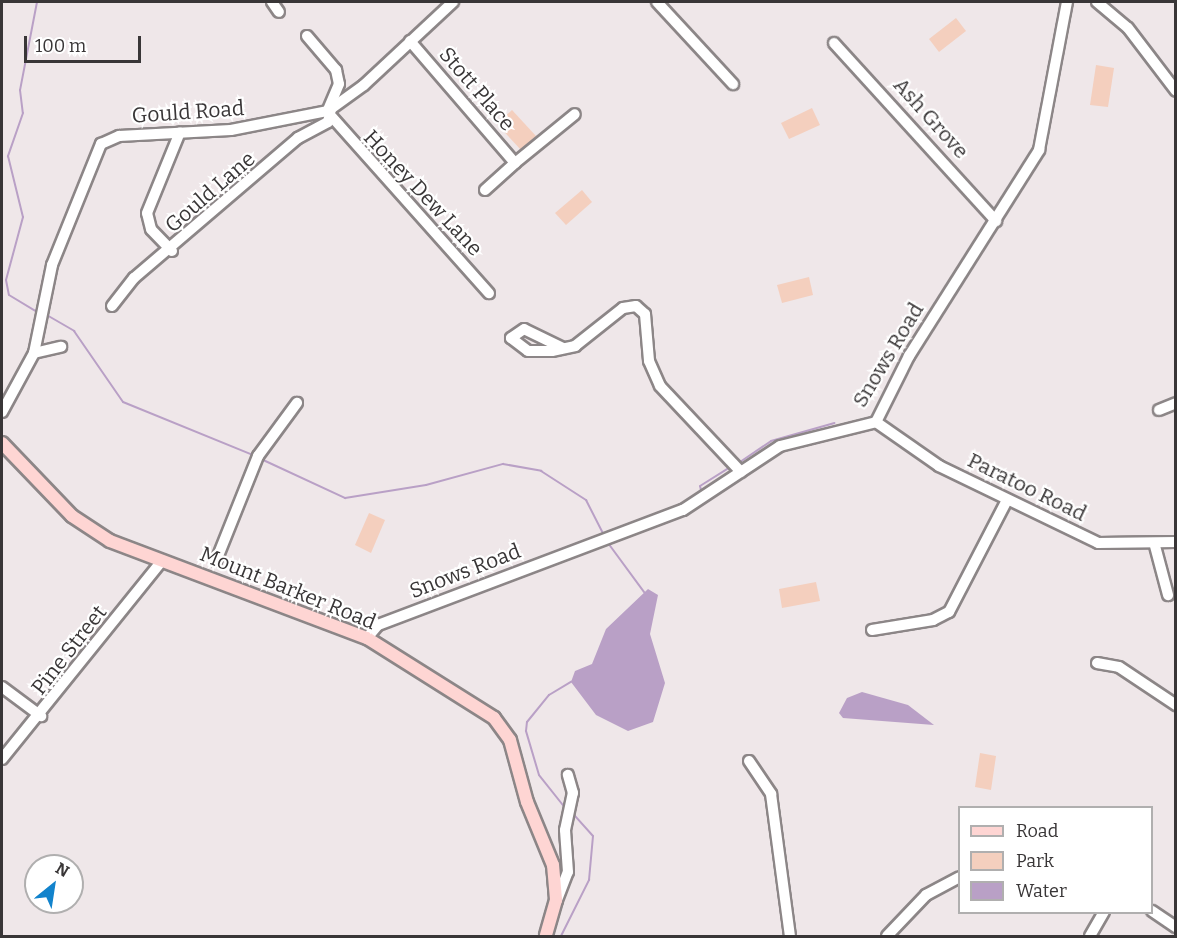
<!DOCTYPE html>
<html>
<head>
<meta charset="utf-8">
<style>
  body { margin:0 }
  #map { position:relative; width:1177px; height:938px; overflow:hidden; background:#efe7e9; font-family:Bitter,serif }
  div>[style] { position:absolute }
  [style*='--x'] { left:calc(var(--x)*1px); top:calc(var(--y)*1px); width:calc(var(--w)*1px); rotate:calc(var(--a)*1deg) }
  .green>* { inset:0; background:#f4cfbe }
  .water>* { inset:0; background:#b9a0c6 }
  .stream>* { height:2px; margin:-1px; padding:0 1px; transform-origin:1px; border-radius:1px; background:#b9a0c6 }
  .roads { filter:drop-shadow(2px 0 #8c8687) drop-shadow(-2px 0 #8c8687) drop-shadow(0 2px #8c8687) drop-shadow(0 -2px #8c8687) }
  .minor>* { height:10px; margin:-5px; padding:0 5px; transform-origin:5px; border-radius:5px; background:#fff }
  .major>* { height:12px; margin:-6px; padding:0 6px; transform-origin:6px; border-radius:6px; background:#fed5d3 }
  span { translate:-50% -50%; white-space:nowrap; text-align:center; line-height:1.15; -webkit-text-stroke:4.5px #fff; paint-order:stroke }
  .street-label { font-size:21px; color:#393637 }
  .frame { position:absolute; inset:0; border:3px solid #393637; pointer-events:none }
  .legend { position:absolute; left:958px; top:806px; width:195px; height:108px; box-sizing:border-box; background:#fff; border:2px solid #b0afaf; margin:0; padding:8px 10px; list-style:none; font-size:18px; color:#393637 }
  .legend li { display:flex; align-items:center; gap:12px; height:30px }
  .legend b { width:30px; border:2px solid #b0afaf }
  .north { position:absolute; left:24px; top:854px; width:60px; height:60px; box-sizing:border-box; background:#fff; border:2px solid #b0afaf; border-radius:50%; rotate:30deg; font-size:16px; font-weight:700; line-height:24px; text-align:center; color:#393637 }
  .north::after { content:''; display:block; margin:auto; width:21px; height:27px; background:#1283cc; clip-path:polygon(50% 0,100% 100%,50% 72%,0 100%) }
  .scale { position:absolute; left:24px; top:36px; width:117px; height:27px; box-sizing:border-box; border:3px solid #393637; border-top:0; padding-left:8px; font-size:18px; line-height:21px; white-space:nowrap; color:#393637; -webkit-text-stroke:4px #fff; paint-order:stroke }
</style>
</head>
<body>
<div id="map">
  <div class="green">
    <i style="clip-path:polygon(956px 18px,966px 31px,939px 52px,929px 39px)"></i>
    <i style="clip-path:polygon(1096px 65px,1114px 68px,1108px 107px,1090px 105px)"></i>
    <i style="clip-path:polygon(812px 108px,820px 125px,789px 139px,781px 123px)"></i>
    <i style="clip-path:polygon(512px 110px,536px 136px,521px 150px,497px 124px)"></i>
    <i style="clip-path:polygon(582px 190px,592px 202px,566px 225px,555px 213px)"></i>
    <i style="clip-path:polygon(809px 277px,813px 295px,782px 303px,777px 285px)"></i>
    <i style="clip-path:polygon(369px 513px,385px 520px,371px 553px,355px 545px)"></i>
    <i style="clip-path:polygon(816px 582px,820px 601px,782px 608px,779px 589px)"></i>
    <i style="clip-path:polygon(980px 753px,996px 756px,991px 790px,975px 787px)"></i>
  </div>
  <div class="water">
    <i style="clip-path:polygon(648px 589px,658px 595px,650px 634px,665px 683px,653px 722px,628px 731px,596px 715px,571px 682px,575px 671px,592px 664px,606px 629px)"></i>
    <i style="clip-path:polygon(862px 692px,908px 705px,934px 725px,843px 718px,839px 713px,847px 698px)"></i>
  </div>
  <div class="stream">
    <i style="--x:37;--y:2;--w:90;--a:100.9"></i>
    <i style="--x:20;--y:90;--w:23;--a:83"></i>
    <i style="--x:23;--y:113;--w:46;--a:109.2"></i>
    <i style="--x:8;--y:156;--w:63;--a:76.2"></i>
    <i style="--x:23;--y:217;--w:65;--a:105.1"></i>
    <i style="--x:6;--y:280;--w:15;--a:79"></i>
    <i style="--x:9;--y:295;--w:35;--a:31"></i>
    <i style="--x:45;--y:314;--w:34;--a:30"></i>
    <i style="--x:74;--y:331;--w:86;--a:55.4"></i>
    <i style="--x:123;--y:402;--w:140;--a:22.2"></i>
    <i style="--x:261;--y:459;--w:93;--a:24.9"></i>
    <i style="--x:345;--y:498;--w:82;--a:-9.1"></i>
    <i style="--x:426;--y:485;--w:80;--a:-15.3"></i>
    <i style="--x:503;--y:464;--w:39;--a:10"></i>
    <i style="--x:541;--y:471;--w:54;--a:32.8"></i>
    <i style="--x:586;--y:500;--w:39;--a:63"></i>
    <i style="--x:740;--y:462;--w:37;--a:-34"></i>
    <i style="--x:771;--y:441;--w:66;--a:-15.9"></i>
    <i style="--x:702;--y:494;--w:8;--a:-104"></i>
    <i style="--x:700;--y:486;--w:36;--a:-32"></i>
    <i style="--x:608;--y:543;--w:61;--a:53.7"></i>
    <i style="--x:566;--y:809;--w:43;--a:-128.5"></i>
    <i style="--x:539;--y:775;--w:46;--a:-106.5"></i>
    <i style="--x:526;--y:731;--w:9;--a:-84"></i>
    <i style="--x:527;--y:722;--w:35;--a:-51"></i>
    <i style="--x:549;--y:695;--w:26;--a:-31"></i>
    <i style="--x:561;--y:936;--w:63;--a:-63.4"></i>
    <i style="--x:589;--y:880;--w:44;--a:-84.8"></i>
    <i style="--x:593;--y:836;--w:30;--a:-132"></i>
  </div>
  <div class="roads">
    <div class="minor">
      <i style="--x:272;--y:2;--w:12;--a:55"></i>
      <i style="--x:657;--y:2;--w:112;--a:47.2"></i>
      <i style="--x:1097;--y:2;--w:40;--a:40"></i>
      <i style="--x:1128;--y:28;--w:79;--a:52.7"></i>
      <i style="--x:307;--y:36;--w:45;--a:49.5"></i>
      <i style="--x:336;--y:70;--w:14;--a:78"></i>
      <i style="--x:339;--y:84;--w:28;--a:113"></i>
      <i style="--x:410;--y:41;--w:161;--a:49.3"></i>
      <i style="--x:515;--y:163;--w:77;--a:-39.2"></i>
      <i style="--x:834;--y:43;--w:241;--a:47.7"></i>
      <i style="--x:332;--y:117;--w:236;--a:48.3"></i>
      <i style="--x:485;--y:190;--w:40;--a:-42"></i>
      <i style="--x:172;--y:251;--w:30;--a:-134"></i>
      <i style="--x:151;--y:229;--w:16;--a:-104"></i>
      <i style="--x:147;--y:213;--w:87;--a:-67.8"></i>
      <i style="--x:112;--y:306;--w:36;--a:-52"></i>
      <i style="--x:134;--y:278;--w:216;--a:-40.5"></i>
      <i style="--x:298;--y:138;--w:34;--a:-28"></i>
      <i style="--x:328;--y:122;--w:13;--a:-77"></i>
      <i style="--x:563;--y:348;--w:43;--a:-154"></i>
      <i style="--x:524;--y:329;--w:16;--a:145"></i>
      <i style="--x:511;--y:338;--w:21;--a:37"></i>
      <i style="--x:528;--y:351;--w:24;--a:0"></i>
      <i style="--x:552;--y:351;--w:24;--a:-12"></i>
      <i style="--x:575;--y:346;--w:61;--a:-38.4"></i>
      <i style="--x:623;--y:308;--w:13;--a:-9"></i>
      <i style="--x:636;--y:306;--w:12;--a:42"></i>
      <i style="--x:645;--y:314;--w:47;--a:85.1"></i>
      <i style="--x:649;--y:361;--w:27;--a:66"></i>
      <i style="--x:660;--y:386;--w:118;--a:46.7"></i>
      <i style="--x:34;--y:353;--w:28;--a:-13"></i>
      <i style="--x:1159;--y:410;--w:18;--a:-22"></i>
      <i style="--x:2;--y:412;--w:67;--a:-61.5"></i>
      <i style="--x:34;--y:353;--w:90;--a:-78.4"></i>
      <i style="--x:52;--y:265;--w:131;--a:-68"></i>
      <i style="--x:101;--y:144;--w:20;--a:-24"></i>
      <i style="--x:119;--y:136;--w:112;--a:-3.1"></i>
      <i style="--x:231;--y:130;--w:99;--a:-11.1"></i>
      <i style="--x:328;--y:111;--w:44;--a:-35.8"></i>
      <i style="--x:364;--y:85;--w:122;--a:-43"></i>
      <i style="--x:876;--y:422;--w:77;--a:34.9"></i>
      <i style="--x:939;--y:466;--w:177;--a:25.8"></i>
      <i style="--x:1098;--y:543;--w:78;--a:-0.7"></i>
      <i style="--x:1155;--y:546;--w:51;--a:75.1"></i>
      <i style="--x:216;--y:561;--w:113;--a:-68.2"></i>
      <i style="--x:258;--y:456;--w:66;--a:-53.7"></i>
      <i style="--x:872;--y:630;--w:62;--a:-9.3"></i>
      <i style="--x:933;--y:620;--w:18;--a:-27"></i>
      <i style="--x:949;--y:612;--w:126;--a:-62.6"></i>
      <i style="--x:367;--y:638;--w:17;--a:-50"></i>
      <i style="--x:378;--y:625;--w:326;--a:-20.7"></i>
      <i style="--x:683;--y:510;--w:116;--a:-33.4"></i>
      <i style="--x:780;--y:446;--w:99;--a:-14"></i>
      <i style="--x:876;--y:422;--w:74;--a:-63.4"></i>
      <i style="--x:909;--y:356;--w:244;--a:-57.7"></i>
      <i style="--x:1039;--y:150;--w:151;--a:-79.3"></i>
      <i style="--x:1097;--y:663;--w:22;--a:10"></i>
      <i style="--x:1119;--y:667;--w:69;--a:33.7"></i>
      <i style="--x:2;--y:687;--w:49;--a:36.6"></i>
      <i style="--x:2;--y:759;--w:255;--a:-51.1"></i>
      <i style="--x:749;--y:761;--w:40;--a:56"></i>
      <i style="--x:771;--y:794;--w:143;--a:82.4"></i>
      <i style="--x:557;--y:900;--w:30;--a:-69"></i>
      <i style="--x:568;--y:872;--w:42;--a:-94.1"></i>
      <i style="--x:565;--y:830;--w:38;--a:-78"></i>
      <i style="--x:573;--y:793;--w:19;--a:-106"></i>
      <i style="--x:1152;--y:911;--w:29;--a:34"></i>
      <i style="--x:887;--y:936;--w:57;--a:-46.4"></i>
      <i style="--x:926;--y:895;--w:38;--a:-28"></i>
      <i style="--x:1090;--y:936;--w:28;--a:-60"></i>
    </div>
    <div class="major">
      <i style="--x:2;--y:443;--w:101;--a:46.2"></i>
      <i style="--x:72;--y:516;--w:45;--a:33.3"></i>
      <i style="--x:110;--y:541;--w:275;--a:20.7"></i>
      <i style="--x:367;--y:638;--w:150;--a:32.2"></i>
      <i style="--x:494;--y:718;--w:27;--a:54"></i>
      <i style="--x:510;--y:740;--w:64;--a:74.7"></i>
      <i style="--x:527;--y:802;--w:68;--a:67.6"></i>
      <i style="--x:553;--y:865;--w:35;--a:85"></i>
      <i style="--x:556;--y:900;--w:37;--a:106"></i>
    </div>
  </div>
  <div class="street-label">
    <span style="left:477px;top:89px;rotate:49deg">Stott Place</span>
    <span style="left:188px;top:112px;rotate:-4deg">Gould Road</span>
    <span style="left:931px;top:118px;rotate:48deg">Ash Grove</span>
    <span style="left:210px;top:192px;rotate:-41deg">Gould Lane</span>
    <span style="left:423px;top:193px;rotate:47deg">Honey Dew Lane</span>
    <span style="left:888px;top:355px;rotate:-59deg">Snows Road</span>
    <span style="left:1027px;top:487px;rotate:26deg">Paratoo Road</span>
    <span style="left:465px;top:571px;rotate:-21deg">Snows Road</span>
    <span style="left:288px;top:588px;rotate:22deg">Mount Barker Road</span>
    <span style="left:69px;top:650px;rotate:-52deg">Pine Street</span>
  </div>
  <div class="frame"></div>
  <ul class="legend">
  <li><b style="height:8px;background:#fed5d3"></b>Road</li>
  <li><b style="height:16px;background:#f4cfbe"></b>Park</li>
  <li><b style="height:16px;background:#b9a0c6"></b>Water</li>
  </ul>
  <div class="north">N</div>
  <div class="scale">100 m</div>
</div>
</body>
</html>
